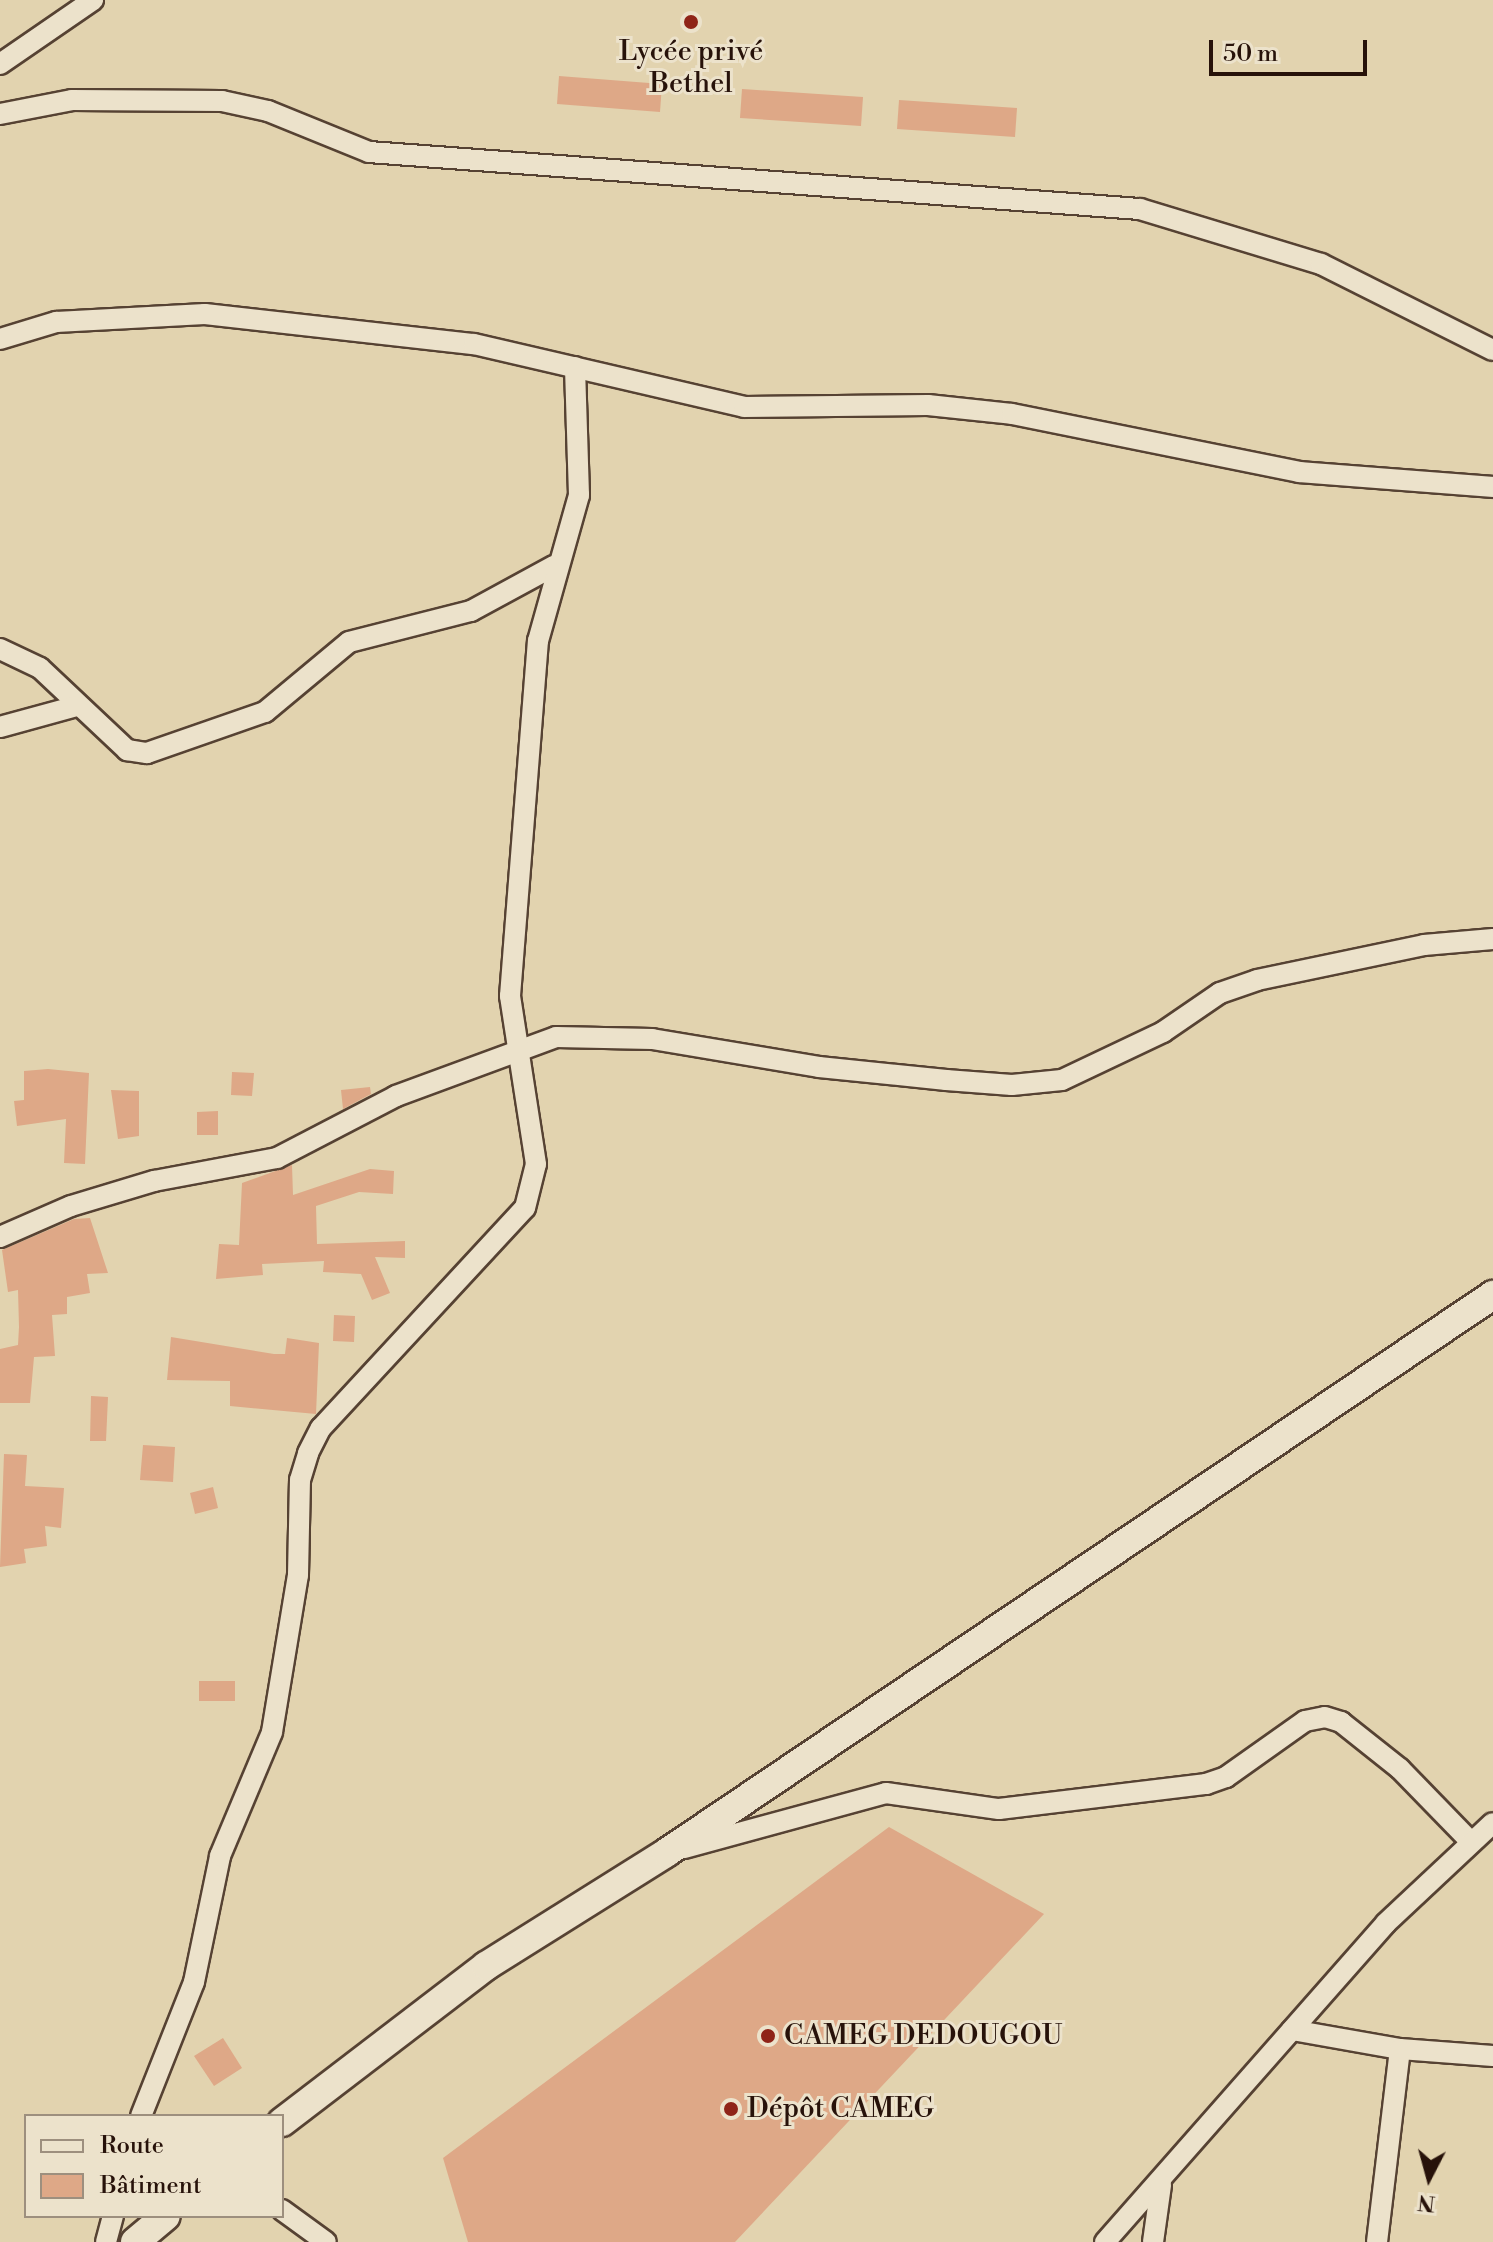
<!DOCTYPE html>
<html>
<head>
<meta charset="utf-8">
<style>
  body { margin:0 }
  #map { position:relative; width:1493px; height:2242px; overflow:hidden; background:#e2d3af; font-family:"Libre Bodoni",serif }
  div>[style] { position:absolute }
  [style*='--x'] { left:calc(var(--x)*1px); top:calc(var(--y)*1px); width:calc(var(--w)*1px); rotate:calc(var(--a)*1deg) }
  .building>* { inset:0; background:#dea887 }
  .roads { filter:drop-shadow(2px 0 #564233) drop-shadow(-2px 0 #564233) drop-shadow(0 2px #564233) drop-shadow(0 -2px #564233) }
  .street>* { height:20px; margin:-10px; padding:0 10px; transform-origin:10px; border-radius:10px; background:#ece2cb }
  .secondary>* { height:28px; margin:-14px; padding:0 14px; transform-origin:14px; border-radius:14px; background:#ece2cb }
  .dots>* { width:22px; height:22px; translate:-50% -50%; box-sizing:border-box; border:4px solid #ece2cb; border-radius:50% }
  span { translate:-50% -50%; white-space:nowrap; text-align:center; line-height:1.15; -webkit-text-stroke:6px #ece2cb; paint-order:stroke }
  .poi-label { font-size:28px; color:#27120a }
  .left { translate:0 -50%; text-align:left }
  .legend { position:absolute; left:24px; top:2114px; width:260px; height:104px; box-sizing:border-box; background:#ece2cb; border:2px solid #9d8f7e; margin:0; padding:10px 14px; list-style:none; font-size:24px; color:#27120a }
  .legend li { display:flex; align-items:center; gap:16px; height:40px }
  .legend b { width:40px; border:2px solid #9d8f7e }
  .north { position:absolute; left:1389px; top:2138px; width:80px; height:80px; -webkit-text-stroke:6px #ece2cb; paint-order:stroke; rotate:186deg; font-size:22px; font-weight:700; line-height:32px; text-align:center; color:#27120a }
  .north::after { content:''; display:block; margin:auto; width:28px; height:36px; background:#27120a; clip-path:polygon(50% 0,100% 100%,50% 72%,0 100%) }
  .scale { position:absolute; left:1209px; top:40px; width:158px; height:36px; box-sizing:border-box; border:4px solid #27120a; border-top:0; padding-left:10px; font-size:24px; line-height:28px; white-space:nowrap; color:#27120a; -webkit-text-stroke:6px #ece2cb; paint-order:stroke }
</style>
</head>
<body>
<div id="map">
  <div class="building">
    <i style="clip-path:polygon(559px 76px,662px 84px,660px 112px,557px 104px)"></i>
    <i style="clip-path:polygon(742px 89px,863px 97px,861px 126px,740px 118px)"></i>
    <i style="clip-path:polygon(899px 100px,1017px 108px,1015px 137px,897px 129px)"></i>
    <i style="clip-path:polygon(48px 1069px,89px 1073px,85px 1164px,64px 1163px,66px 1119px,17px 1126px,14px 1101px,24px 1100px,24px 1071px)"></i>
    <i style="clip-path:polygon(232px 1072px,254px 1073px,252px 1096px,231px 1095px)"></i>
    <i style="clip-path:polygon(370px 1087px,371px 1094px,343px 1109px,341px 1090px)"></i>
    <i style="clip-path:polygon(111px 1090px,139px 1091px,139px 1136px,118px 1139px)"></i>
    <i style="clip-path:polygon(218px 1111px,218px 1135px,197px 1135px,197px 1112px)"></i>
    <i style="clip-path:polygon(292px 1165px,293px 1195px,370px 1169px,394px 1171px,393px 1194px,359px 1192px,316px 1206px,317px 1244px,405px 1241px,405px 1258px,375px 1257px,390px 1293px,372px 1300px,361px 1274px,323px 1272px,324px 1261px,262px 1264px,263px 1275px,216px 1279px,219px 1244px,239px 1245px,242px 1183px)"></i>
    <i style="clip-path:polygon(90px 1218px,108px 1273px,87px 1274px,90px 1293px,67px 1297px,67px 1314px,52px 1315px,55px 1356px,34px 1357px,30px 1403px,0 1403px,0 1349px,18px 1345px,19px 1327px,18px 1290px,8px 1292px,2px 1250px,74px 1219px)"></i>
    <i style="clip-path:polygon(334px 1315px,355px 1316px,354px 1342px,333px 1341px)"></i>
    <i style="clip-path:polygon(171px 1337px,274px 1354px,285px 1354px,287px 1338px,319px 1343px,316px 1414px,230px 1406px,230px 1381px,167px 1380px)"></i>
    <i style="clip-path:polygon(91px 1396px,108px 1397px,106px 1441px,90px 1441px)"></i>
    <i style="clip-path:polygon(143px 1445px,175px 1447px,173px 1482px,140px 1480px)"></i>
    <i style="clip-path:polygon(4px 1454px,27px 1455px,25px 1486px,64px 1488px,61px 1528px,45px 1526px,47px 1546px,24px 1549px,26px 1563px,0 1567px)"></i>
    <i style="clip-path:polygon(213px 1487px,218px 1508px,195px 1514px,190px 1493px)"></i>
    <i style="clip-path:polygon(199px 1681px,235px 1681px,235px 1701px,199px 1701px)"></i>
    <i style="clip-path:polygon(889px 1827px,1044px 1914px,735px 2242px,468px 2242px,443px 2158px)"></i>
    <i style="clip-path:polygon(223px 2038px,242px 2068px,214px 2086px,194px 2056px)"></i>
  </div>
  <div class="roads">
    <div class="street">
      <i style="--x:0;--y:64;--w:113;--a:-34.5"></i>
      <i style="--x:0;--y:114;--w:73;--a:-11"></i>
      <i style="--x:72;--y:100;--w:150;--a:0.4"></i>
      <i style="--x:222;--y:101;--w:47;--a:12.3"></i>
      <i style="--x:268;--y:111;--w:109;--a:22.1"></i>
      <i style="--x:369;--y:152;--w:773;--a:4.23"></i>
      <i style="--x:1140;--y:209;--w:189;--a:16.9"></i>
      <i style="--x:1321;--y:264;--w:192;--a:26.6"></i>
      <i style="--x:0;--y:339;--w:59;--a:-16.9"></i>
      <i style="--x:56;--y:322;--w:149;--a:-3.1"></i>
      <i style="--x:205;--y:314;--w:271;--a:6.4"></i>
      <i style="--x:474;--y:344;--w:277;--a:13.1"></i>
      <i style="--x:744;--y:407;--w:184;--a:-0.6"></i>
      <i style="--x:928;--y:405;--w:84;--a:6.1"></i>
      <i style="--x:1012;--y:414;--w:293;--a:11.4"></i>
      <i style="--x:1299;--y:472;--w:195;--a:4.4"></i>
      <i style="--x:0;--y:649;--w:44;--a:25.4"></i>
      <i style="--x:40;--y:668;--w:120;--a:43.3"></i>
      <i style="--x:127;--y:750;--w:20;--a:9"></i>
      <i style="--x:147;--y:753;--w:125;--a:-19.2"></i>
      <i style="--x:265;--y:712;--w:109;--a:-39.8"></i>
      <i style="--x:349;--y:642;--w:126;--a:-14.3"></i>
      <i style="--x:471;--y:611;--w:94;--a:-28.5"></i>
      <i style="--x:0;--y:727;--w:80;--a:-15.3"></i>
      <i style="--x:0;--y:1237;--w:77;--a:-23.6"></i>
      <i style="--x:71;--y:1206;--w:87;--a:-16.8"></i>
      <i style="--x:154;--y:1181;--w:125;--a:-10.6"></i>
      <i style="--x:277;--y:1158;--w:134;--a:-27.5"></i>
      <i style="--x:396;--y:1096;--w:171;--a:-20.2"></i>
      <i style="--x:556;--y:1037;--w:96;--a:1.2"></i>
      <i style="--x:652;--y:1039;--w:169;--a:9.5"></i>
      <i style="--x:819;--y:1067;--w:128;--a:5.8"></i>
      <i style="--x:946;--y:1080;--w:66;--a:4.3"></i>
      <i style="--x:1012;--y:1085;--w:50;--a:-5.7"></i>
      <i style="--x:1062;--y:1080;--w:112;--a:-25.4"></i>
      <i style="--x:1163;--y:1032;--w:69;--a:-34.4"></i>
      <i style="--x:1220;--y:993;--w:39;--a:-19"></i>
      <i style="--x:1257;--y:980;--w:171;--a:-11.8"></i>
      <i style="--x:1424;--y:945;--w:69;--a:-5"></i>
      <i style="--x:684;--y:1848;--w:209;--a:-15.2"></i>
      <i style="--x:886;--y:1793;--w:114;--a:8.1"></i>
      <i style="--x:999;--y:1809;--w:209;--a:-6.9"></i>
      <i style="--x:1206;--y:1784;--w:21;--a:-19"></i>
      <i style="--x:1226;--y:1777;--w:97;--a:-35.3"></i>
      <i style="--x:1305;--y:1721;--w:20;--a:-11"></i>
      <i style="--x:1325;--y:1717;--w:17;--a:17"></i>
      <i style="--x:1341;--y:1722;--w:75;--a:38.5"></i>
      <i style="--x:1400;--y:1769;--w:99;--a:45.8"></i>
      <i style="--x:1292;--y:2030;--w:110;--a:10"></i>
      <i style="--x:1400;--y:2049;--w:93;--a:4.3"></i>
      <i style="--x:141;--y:2116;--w:144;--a:-68.4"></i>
      <i style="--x:194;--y:1982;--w:129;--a:-78.3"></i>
      <i style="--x:220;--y:1856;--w:134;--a:-67.2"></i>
      <i style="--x:272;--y:1732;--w:159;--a:-80.6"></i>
      <i style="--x:298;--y:1575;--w:95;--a:-88.8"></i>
      <i style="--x:300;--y:1480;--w:28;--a:-73"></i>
      <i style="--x:308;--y:1453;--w:28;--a:-63"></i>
      <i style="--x:321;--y:1428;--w:300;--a:-47.2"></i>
      <i style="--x:525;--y:1208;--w:45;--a:-76"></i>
      <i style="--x:536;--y:1164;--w:170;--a:-98.8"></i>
      <i style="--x:510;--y:996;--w:356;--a:-85.5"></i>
      <i style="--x:538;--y:641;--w:152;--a:-74.3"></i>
      <i style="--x:579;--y:495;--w:128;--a:-91.8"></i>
      <i style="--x:282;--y:2210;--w:54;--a:36"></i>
      <i style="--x:106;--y:2242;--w:27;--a:-75"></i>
      <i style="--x:1105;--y:2242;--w:425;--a:-48.6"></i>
      <i style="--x:1386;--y:1923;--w:146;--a:-43.1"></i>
      <i style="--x:1153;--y:2242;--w:58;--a:-82"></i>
      <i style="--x:1377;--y:2242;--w:194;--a:-83.2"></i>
    </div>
    <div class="secondary">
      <i style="--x:282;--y:2122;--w:257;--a:-37.4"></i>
      <i style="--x:486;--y:1966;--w:213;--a:-32.1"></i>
      <i style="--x:666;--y:1853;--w:998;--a:-34.01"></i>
      <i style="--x:135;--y:2242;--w:40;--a:-40"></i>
    </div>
  </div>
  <div class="dots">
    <i style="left:691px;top:22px;background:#8f2418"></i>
    <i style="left:768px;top:2036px;background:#8f2418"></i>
    <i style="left:731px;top:2109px;background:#8f2418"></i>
  </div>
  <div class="poi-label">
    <span style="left:691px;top:68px">Lycée privé<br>Bethel</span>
    <span class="left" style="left:784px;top:2036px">CAMEG DEDOUGOU</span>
    <span class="left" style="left:747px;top:2109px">Dépôt CAMEG</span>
  </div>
  <ul class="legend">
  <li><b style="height:10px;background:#ece2cb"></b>Route</li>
  <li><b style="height:22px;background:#dea887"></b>Bâtiment</li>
  </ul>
  <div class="north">N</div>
  <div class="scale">50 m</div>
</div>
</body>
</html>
